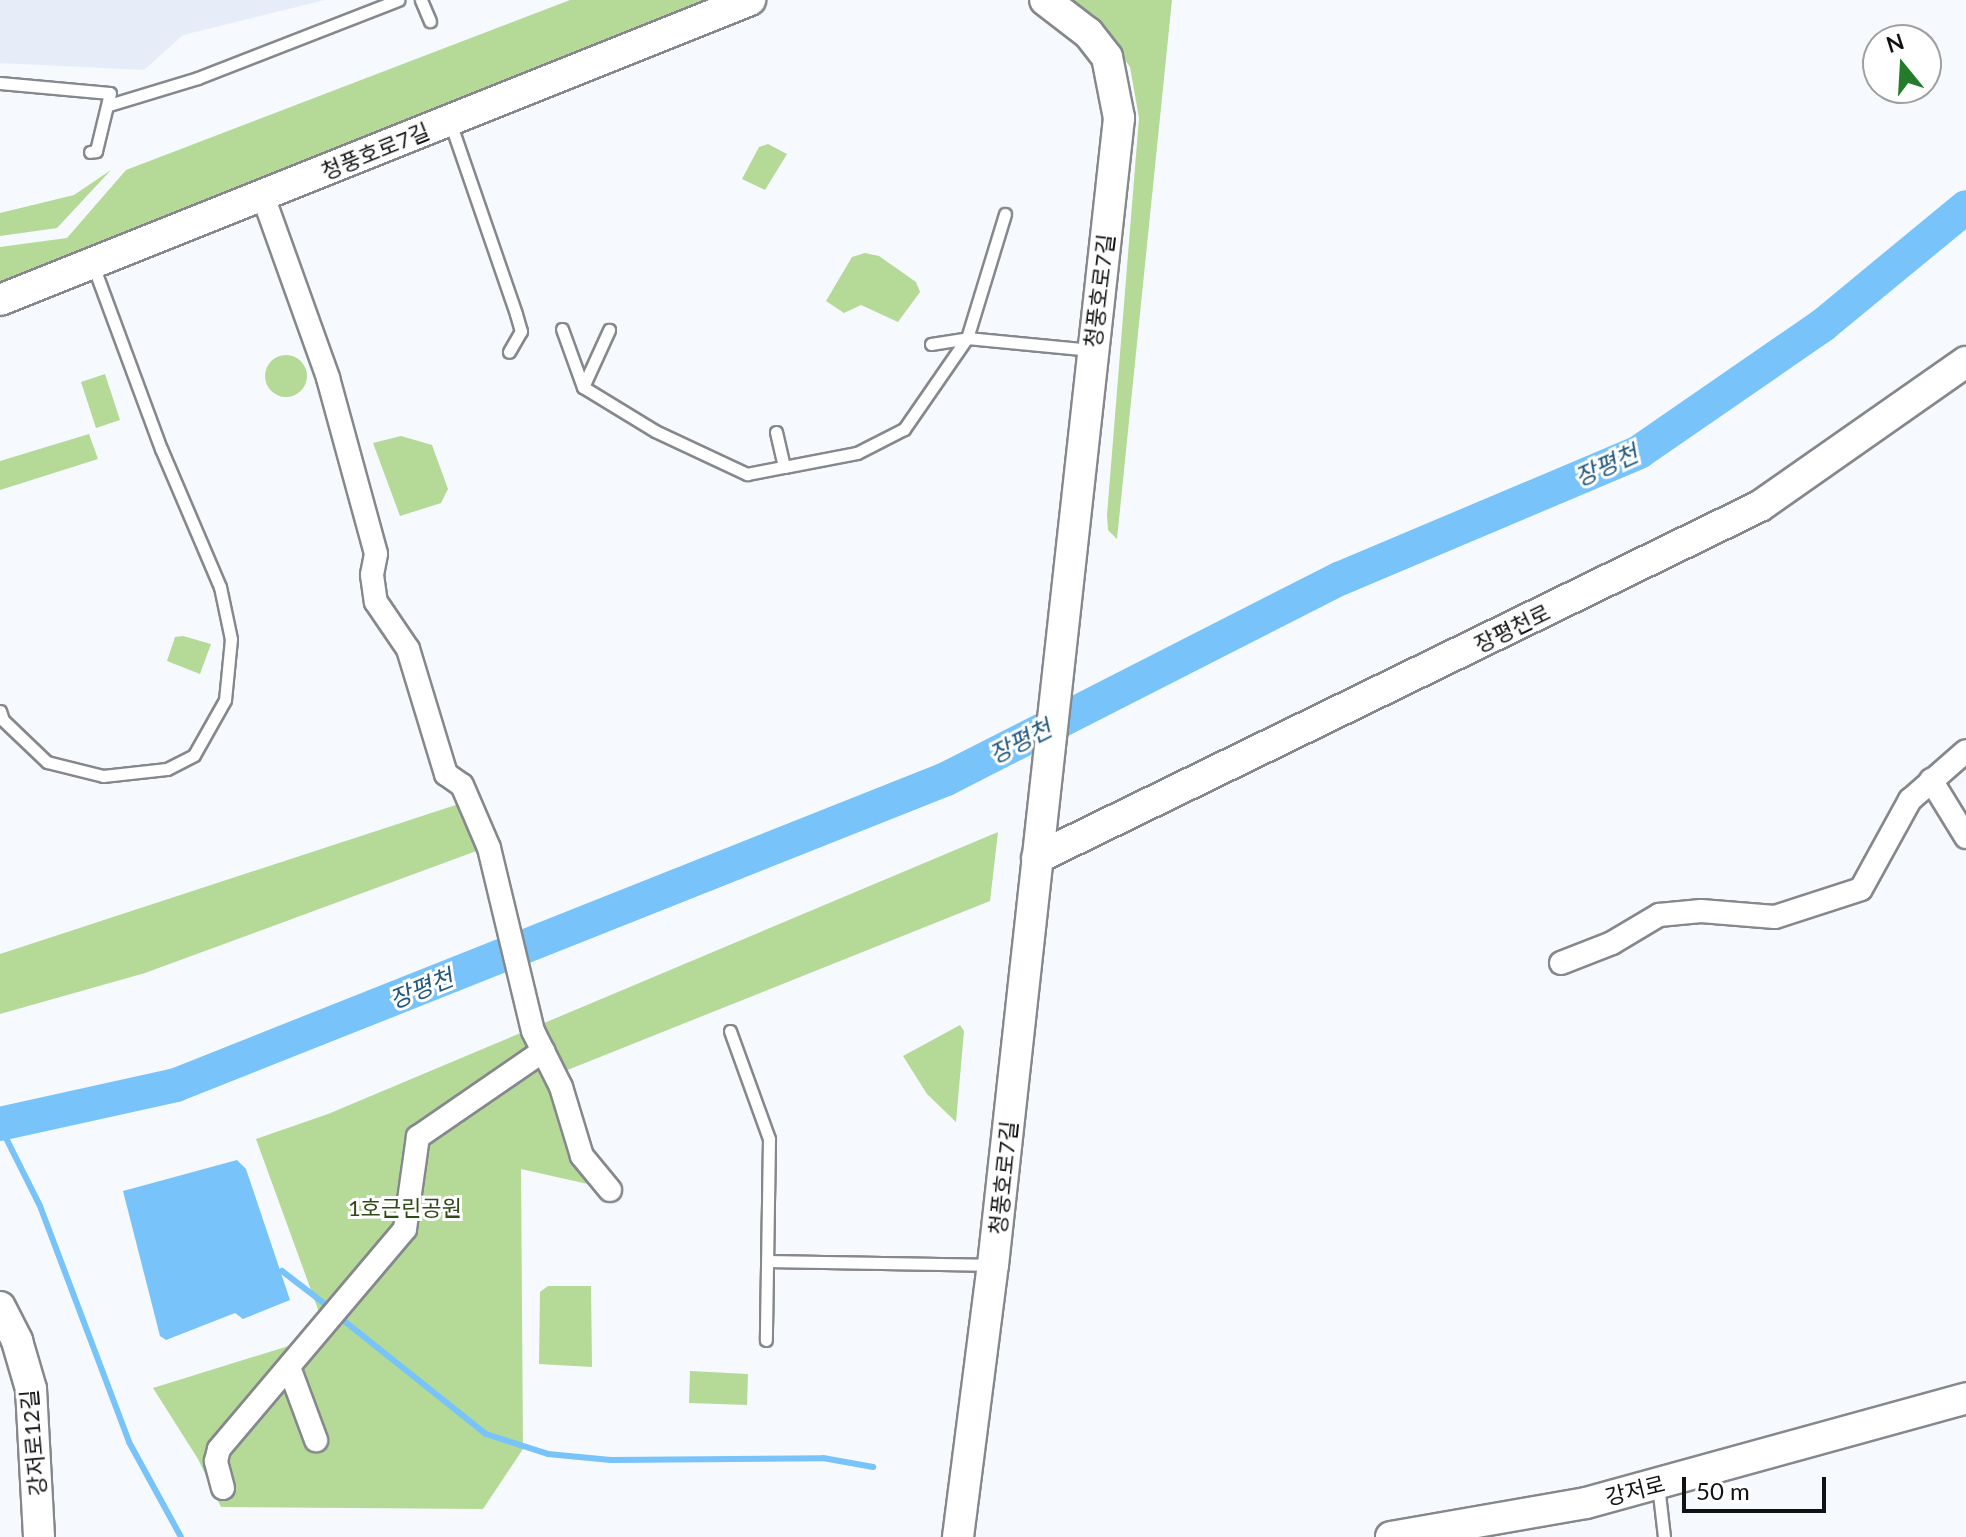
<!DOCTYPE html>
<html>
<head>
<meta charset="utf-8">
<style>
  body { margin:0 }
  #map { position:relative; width:1966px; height:1537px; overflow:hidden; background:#f6f9fd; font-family:Lato,"Noto Sans KR",sans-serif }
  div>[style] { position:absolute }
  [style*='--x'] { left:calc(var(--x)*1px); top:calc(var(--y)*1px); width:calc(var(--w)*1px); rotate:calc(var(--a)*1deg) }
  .built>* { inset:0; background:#e6edf8 }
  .green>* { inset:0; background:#b5d997 }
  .round { border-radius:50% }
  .water>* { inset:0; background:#78c3fa }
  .stream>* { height:6px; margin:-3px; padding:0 3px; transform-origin:3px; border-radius:3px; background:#78c3fa }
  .river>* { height:34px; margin:-17px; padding:0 17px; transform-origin:17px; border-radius:17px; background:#78c3fa }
  .roads { filter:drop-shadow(2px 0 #85888c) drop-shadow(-2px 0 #85888c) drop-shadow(0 2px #85888c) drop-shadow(0 -2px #85888c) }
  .lane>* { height:11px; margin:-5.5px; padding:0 5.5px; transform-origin:5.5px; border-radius:5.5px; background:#fff }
  .street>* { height:22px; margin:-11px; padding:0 11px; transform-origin:11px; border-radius:11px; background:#fff }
  .secondary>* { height:30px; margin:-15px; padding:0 15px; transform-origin:15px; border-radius:15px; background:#fff }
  span { translate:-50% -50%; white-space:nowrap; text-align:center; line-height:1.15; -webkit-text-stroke:6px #fff; paint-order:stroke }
  .street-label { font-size:22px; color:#111213 }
  .park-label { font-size:22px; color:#304a16 }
  .water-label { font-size:24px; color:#22587d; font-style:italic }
  .north { position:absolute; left:1862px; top:24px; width:80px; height:80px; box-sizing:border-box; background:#fff; border:2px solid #a0a0a1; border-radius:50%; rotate:342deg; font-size:22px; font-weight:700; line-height:32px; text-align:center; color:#111213 }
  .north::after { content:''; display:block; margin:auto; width:28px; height:36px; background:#247c2a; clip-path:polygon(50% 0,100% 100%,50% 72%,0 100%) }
  .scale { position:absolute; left:1682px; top:1477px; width:144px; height:36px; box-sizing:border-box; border:4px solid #111213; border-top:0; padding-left:10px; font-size:24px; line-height:28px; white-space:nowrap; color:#111213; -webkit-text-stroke:6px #fff; paint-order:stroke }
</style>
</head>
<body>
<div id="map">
  <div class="built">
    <i style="clip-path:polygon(0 0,325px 0,183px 35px,144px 70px,0 63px)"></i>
  </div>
  <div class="green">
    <i style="clip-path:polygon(570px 0,714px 0,0 282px,0 247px,67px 238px,126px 170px)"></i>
    <i style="clip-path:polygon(1071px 0,1172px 0,1117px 539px,1108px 530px,1107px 515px,1139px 118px,1130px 67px,1094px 15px)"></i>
    <i style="clip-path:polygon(768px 144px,787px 154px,765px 190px,742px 179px,759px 147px)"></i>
    <i style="clip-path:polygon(111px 170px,57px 228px,0 236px,0 213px,74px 195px)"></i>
    <i style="clip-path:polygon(865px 253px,879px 256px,916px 282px,920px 292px,898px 322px,861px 305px,844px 313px,826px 301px,852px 257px)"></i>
    <i class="round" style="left:265px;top:355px;width:42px;height:42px"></i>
    <i style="clip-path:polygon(105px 374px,120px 420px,96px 428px,81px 382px)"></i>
    <i style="clip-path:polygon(89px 434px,98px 459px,0 490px,0 461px)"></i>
    <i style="clip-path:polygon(401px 436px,432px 445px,448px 489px,441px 503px,400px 516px,373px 443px)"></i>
    <i style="clip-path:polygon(183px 636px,211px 644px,200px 674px,167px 661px,175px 637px)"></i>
    <i style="clip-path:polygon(471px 800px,490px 846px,145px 973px,0 1014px,0 954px)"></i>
    <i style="clip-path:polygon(998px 832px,990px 901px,565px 1071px,601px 1187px,521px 1169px,523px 1449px,483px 1509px,221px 1507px,198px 1459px,153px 1388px,327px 1334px,256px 1139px,328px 1114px)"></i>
    <i style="clip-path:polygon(960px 1025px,964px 1031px,956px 1122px,927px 1094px,903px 1056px)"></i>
    <i style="clip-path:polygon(548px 1286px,591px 1286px,592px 1367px,539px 1364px,540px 1292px)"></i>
    <i style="clip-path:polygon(690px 1371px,748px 1374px,747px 1405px,689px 1403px)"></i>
  </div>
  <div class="water">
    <i style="clip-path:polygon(237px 1160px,246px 1169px,290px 1300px,243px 1319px,235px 1313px,166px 1340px,160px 1336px,123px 1191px)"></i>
  </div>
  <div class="stream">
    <i style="--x:0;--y:1126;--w:89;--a:63.4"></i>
    <i style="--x:40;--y:1206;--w:252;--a:69.3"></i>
    <i style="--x:129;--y:1442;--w:108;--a:61.3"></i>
    <i style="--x:282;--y:1271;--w:61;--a:37.6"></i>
    <i style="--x:338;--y:1316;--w:189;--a:38.6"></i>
    <i style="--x:486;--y:1434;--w:65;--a:17.9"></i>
    <i style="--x:548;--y:1454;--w:63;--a:5.4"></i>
    <i style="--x:611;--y:1460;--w:212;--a:-0.5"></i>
    <i style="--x:823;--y:1458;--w:51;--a:10.2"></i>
  </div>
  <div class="river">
    <i style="--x:0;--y:1124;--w:180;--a:-12.5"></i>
    <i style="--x:176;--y:1085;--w:829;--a:-21.67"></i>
    <i style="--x:946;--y:779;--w:441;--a:-27"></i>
    <i style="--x:1339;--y:579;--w:326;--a:-22.9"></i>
    <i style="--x:1639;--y:452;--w:224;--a:-34.6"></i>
    <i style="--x:1823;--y:325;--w:185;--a:-39.5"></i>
  </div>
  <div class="roads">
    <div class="lane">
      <i style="--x:421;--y:0;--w:23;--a:67"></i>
      <i style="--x:0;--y:83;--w:110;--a:5.2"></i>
      <i style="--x:110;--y:93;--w:60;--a:103.6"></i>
      <i style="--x:96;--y:151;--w:6;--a:171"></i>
      <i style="--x:109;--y:105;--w:93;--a:-16.9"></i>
      <i style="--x:198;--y:78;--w:215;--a:-21.3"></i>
      <i style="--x:450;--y:122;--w:203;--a:71"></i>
      <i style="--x:516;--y:314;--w:18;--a:74"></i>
      <i style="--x:521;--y:331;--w:24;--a:120"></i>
      <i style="--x:1005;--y:214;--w:130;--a:107"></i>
      <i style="--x:967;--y:338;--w:125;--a:5.5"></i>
      <i style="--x:562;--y:329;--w:62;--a:70.1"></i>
      <i style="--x:583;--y:387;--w:84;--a:31.4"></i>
      <i style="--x:655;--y:431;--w:102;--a:25.1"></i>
      <i style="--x:747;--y:474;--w:38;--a:-11"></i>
      <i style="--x:931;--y:344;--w:36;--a:-9"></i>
      <i style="--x:583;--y:387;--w:63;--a:-65.5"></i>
      <i style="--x:776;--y:432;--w:36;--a:77"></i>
      <i style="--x:784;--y:467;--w:74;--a:-10.9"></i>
      <i style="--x:857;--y:453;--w:53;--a:-27.1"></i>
      <i style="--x:904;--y:429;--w:111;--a:-55.3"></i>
      <i style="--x:0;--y:711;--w:9;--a:72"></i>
      <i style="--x:3;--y:720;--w:61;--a:43.7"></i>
      <i style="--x:47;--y:762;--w:58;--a:14"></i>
      <i style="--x:103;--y:776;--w:64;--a:-6.2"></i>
      <i style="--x:167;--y:769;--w:30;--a:-27"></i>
      <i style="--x:194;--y:755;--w:63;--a:-60.6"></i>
      <i style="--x:225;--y:700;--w:61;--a:-84.4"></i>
      <i style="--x:231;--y:639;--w:53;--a:-101.9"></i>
      <i style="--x:220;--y:587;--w:150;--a:-113.1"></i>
      <i style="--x:161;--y:449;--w:196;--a:-110.3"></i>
      <i style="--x:730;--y:1031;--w:115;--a:70.1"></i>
      <i style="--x:769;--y:1139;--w:201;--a:90.9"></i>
      <i style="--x:771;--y:1261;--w:222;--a:1"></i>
      <i style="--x:1658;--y:1485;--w:52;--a:83.4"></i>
    </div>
    <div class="street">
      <i style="--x:263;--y:196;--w:193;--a:70.3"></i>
      <i style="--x:328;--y:378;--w:182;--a:74.7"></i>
      <i style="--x:376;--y:554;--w:21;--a:101"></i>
      <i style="--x:372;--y:575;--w:27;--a:82"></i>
      <i style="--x:376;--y:602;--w:57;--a:55.8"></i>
      <i style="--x:408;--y:649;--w:131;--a:73.1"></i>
      <i style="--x:446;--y:774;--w:19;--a:35"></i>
      <i style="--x:462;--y:785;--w:69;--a:66.8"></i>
      <i style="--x:489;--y:848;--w:188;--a:76.5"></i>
      <i style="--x:533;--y:1031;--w:63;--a:63.4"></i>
      <i style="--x:561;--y:1087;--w:72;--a:73.1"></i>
      <i style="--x:582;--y:1156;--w:44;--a:50.5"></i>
      <i style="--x:1931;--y:780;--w:67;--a:58.4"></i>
      <i style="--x:1561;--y:963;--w:55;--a:-21.4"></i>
      <i style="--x:1612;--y:943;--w:55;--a:-30.8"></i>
      <i style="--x:1659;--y:915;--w:42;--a:-5.4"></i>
      <i style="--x:1701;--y:911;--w:74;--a:4.6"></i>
      <i style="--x:1775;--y:917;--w:90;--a:-18"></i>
      <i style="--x:1861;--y:889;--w:102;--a:-61.2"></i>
      <i style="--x:1910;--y:800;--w:74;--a:-41.2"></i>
      <i style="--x:290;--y:1370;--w:75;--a:69.6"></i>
      <i style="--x:223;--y:1488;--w:28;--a:-105"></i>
      <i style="--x:216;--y:1461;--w:12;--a:-76"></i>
      <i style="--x:219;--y:1449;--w:288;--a:-49.8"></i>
      <i style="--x:405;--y:1229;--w:93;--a:-82"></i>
      <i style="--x:418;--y:1137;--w:152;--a:-34.5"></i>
    </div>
    <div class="secondary">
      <i style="--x:0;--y:300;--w:808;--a:-21.8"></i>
      <i style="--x:1037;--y:858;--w:804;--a:-25.96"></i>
      <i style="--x:1760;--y:506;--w:251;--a:-35"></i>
      <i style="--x:0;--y:1307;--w:38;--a:63"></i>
      <i style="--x:17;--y:1341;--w:50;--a:73.7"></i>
      <i style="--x:31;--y:1389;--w:148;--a:86.9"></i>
      <i style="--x:958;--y:1537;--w:274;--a:-82.7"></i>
      <i style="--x:993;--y:1265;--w:1154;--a:-83.73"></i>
      <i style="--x:1119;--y:118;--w:62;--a:-101.1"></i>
      <i style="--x:1107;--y:57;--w:31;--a:-128"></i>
      <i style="--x:1088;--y:33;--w:54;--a:-142.5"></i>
      <i style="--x:1391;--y:1537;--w:198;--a:-9.9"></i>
      <i style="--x:1586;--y:1503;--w:394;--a:-15.4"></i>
    </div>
  </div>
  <div class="street-label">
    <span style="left:375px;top:151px;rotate:-22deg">청풍호로7길</span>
    <span style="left:1099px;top:291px;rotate:-83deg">청풍호로7길</span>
    <span style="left:1512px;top:628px;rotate:-26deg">장평천로</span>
    <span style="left:1003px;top:1178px;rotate:-84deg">청풍호로7길</span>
    <span style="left:33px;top:1443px;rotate:-95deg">강저로12길</span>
    <span style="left:1635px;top:1490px;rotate:-14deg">강저로</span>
  </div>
  <div class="park-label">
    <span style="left:405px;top:1208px">1호근린공원</span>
  </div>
  <div class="water-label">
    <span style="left:1606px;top:465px;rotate:-24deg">장평천</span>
    <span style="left:1020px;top:741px;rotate:-27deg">장평천</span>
    <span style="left:421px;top:988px;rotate:-22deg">장평천</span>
  </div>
  <div class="north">N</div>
  <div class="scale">50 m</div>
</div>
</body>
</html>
